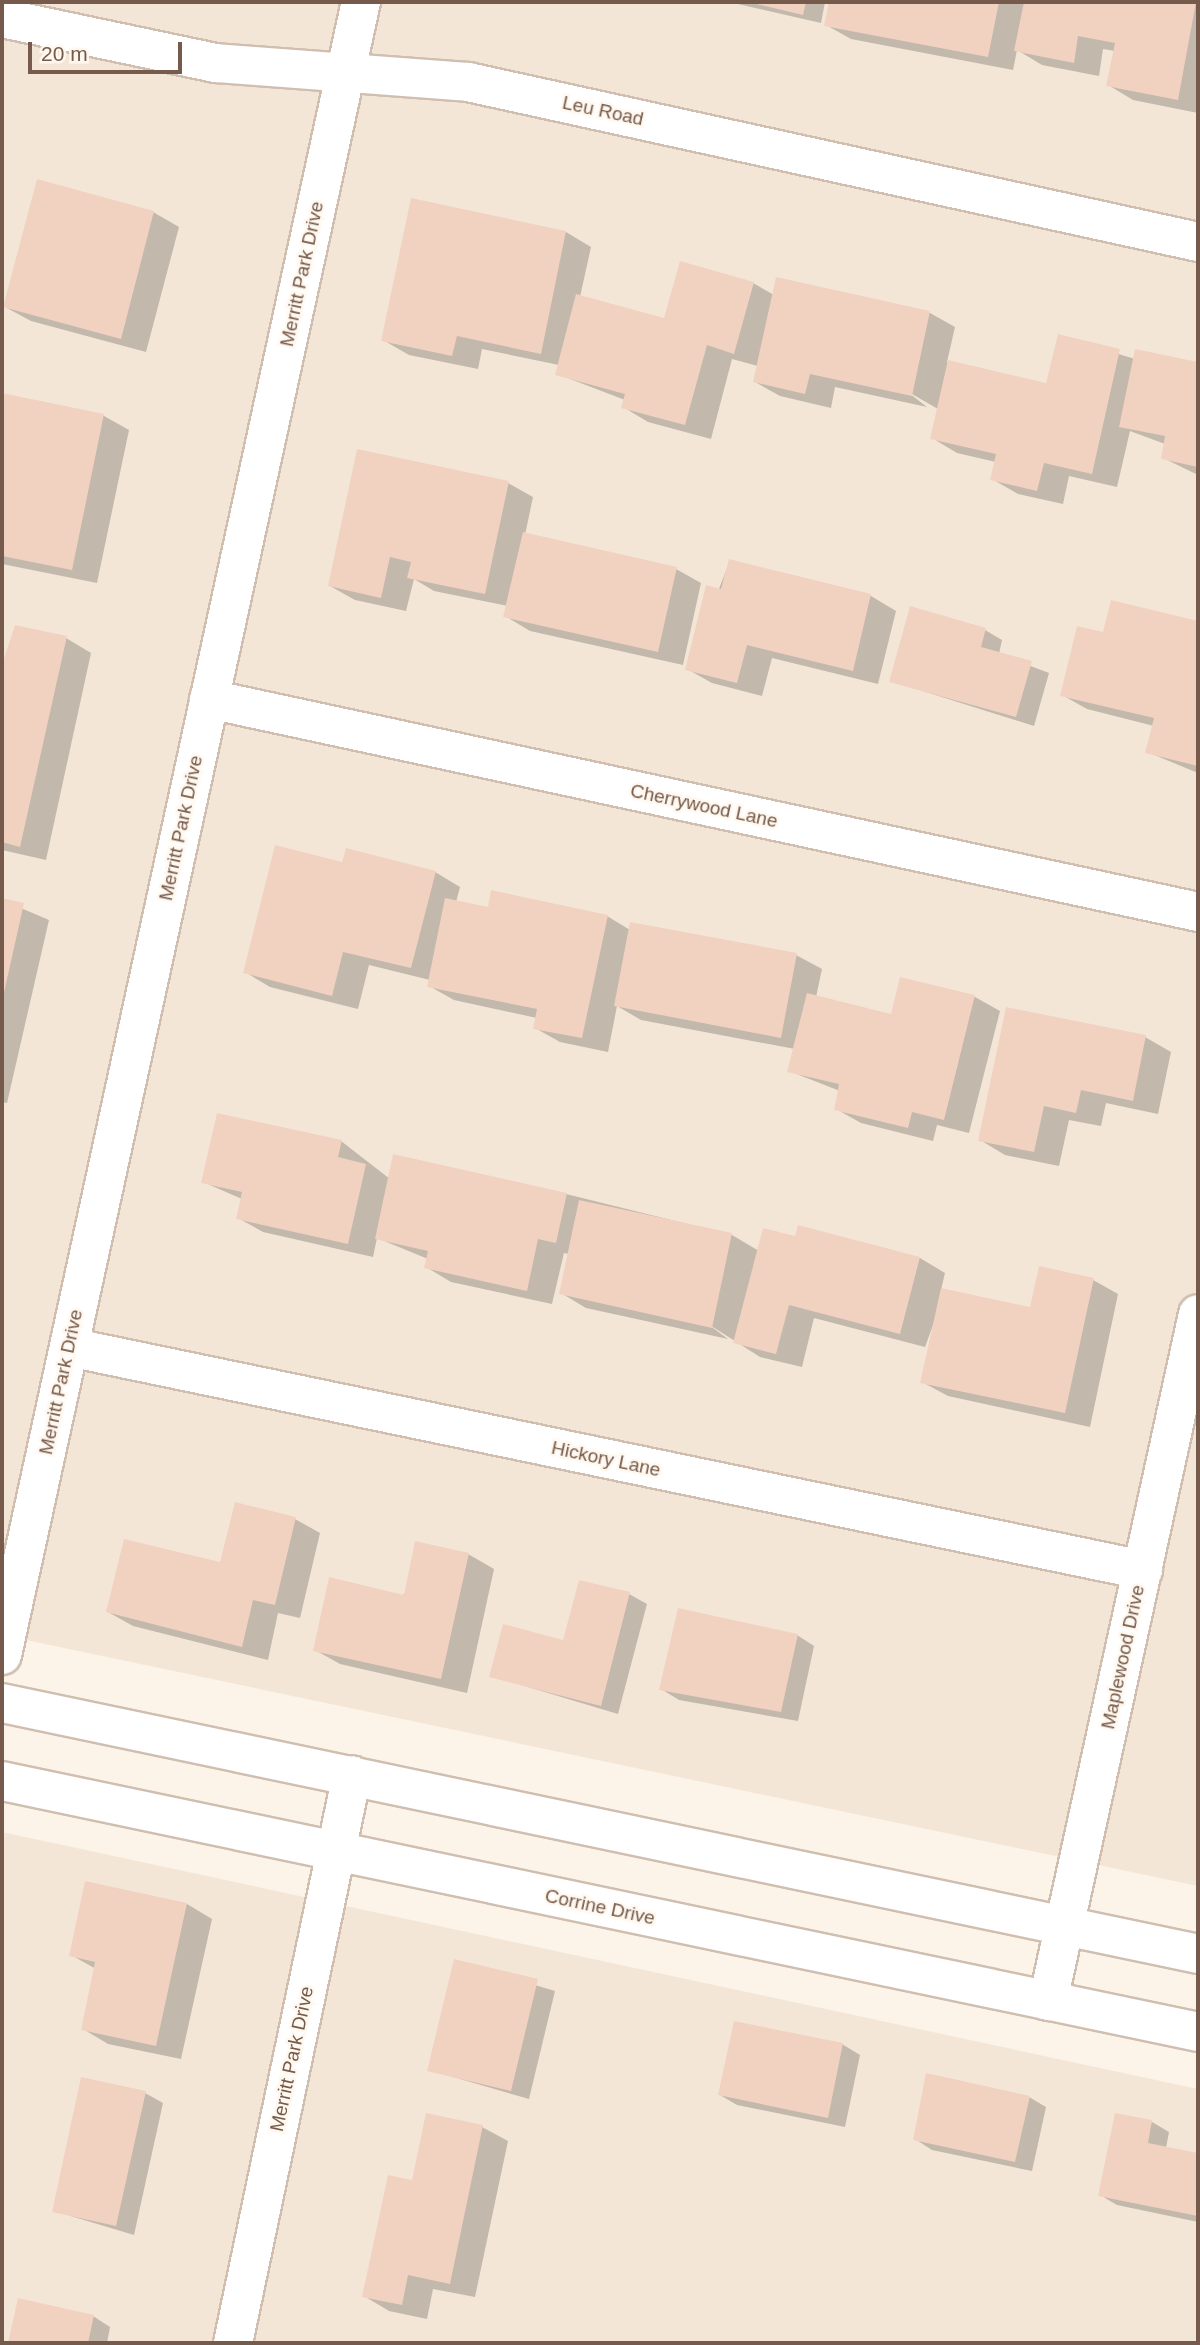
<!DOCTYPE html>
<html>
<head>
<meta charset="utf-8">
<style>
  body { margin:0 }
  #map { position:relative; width:1200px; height:2345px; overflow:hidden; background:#fcf4e8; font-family:Helvetica,sans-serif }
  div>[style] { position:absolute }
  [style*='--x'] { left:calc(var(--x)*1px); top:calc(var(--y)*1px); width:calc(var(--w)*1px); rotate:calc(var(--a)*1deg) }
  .residential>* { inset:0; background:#f4e6d7 }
  .shadow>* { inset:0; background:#0003 }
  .building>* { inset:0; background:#f1d2c0 }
  .roads { filter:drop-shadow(2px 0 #d0beb0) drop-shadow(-2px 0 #d0beb0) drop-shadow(0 2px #d0beb0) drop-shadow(0 -2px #d0beb0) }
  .minor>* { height:38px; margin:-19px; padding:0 19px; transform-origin:19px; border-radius:19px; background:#fff }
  span { translate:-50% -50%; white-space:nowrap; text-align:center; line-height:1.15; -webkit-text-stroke:5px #fff8ef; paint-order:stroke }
  .street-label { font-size:19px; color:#765a4c }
  .frame { position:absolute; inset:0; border:4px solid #765a4c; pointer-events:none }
  .scale { position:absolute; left:28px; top:42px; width:154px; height:32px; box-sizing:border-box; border:4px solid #765a4c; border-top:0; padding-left:9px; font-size:21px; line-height:24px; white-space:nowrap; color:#765a4c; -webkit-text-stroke:5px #fff8ef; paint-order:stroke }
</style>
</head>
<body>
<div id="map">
  <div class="residential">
    <i style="clip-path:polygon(2px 2px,1198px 2px,1198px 1886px,2px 1635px)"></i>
    <i style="clip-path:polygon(2px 1832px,1198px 2089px,1198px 2343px,2px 2343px)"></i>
  </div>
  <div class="shadow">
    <i style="clip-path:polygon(729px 2px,825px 2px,821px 23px)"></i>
    <i style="clip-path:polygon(830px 2px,1198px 2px,1198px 113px,1133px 100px,1108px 85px,1115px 51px,1103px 49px,1099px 76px,1042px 65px,1017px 50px,1013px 70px,851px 39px,826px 25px)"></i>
    <i style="clip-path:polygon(153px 212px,179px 227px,146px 352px,31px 321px,5px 307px)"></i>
    <i style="clip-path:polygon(566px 232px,591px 247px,580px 297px,666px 320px,753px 283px,774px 295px,777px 279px,930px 313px,955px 327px,947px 362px,1048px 385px,1059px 336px,1135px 359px,1137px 351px,1198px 364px,1198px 475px,1163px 458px,1165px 444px,1130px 431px,1117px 487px,1069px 476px,1063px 504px,1018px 494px,992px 479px,996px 462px,957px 453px,932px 438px,938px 409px,905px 390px,927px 407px,835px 387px,831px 408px,780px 396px,755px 382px,758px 366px,732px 359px,711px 439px,648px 422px,623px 407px,625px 400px,557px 374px,559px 365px,482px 349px,478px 369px,409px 355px,383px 340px)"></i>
    <i style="clip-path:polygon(2px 394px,104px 416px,129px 430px,97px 583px,2px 564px)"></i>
    <i style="clip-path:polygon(508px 483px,533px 497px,525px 535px,676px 569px,701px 583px,683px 665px,530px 631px,505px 616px,508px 606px,434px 591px,414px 579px,406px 611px,355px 600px,330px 586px)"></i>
    <i style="clip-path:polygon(730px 561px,871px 596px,896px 611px,878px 684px,772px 658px,762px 696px,712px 683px,687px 669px)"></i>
    <i style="clip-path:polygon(1113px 602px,1198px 623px,1198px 773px,1147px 752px,1154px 726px,1087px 709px,1062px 695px,1104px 634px)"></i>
    <i style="clip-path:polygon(985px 630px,1002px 640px,999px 654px,1049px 673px,1034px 726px,891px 681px)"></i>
    <i style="clip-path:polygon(66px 638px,91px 653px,46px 860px,2px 850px,2px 667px)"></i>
    <i style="clip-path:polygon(344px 864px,435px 872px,460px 887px,456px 902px,490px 909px,607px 916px,630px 930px,796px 955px,822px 969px,816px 997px,892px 1016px,975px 997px,1000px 1011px,969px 1133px,937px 1125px,933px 1141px,861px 1123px,836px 1109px,840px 1091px,789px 1071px,795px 1049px,641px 1020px,617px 1006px,608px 1052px,560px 1042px,535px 1028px,537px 1018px,454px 1000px,429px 986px,430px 980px,369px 965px,358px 1009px,270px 987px,245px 972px)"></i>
    <i style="clip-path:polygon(2px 900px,49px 920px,7px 1103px,2px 1102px)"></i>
    <i style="clip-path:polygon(1145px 1037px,1171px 1052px,1158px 1114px,1106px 1103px,1101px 1126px,1069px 1120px,1059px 1166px,1005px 1155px,980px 1140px)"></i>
    <i style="clip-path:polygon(341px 1141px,390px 1179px,566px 1194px,732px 1235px,759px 1251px,796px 1239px,920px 1258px,945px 1273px,941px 1290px,1031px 1309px,1093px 1280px,1118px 1294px,1090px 1427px,948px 1396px,922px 1382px,936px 1317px,925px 1347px,814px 1318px,802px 1367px,760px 1357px,705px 1322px,728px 1339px,586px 1308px,561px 1293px,569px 1254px,564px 1253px,552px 1304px,451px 1282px,426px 1267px,428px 1259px,377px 1238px,373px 1257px,263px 1232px,238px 1218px,242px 1199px,203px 1182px)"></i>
    <i style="clip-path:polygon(295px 1519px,320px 1533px,300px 1618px,278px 1613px,268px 1660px,133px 1626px,108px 1612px,222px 1564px)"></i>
    <i style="clip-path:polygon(468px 1554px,494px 1569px,467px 1693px,340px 1664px,315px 1650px)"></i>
    <i style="clip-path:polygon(629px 1594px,647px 1604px,618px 1714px,491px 1676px,565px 1642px)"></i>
    <i style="clip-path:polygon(797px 1635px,814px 1646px,798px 1721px,679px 1700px,661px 1689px)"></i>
    <i style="clip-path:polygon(187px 1904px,212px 1919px,181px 2059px,108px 2044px,83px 2029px,96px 1969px,71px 1955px)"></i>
    <i style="clip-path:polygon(455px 1961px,555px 1991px,529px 2099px,429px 2070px)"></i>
    <i style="clip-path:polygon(842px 2044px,860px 2055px,845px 2127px,737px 2105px,720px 2095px)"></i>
    <i style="clip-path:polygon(145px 2093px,163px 2103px,134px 2235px,54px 2211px)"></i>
    <i style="clip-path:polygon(1029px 2097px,1046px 2107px,1032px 2171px,932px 2150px,915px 2139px)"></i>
    <i style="clip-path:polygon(1152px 2122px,1169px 2132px,1166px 2148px,1198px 2155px,1198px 2222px,1117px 2205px,1100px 2195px)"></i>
    <i style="clip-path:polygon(482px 2127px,508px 2141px,475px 2297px,433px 2289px,427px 2319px,389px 2311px,364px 2296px,413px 2182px)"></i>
    <i style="clip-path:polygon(19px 2300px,93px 2316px,110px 2327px,107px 2343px,10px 2343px)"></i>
  </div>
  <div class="building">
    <i style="clip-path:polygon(748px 2px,806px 2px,803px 15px)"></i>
    <i style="clip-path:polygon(829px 2px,999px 2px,988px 57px,824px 26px)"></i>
    <i style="clip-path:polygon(1024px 2px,1196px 2px,1178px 100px,1106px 86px,1115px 43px,1078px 36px,1074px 63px,1014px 51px)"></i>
    <i style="clip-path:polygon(37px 179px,154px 211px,121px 339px,3px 307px)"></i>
    <i style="clip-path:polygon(411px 198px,566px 231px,541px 354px,457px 336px,452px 356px,381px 341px)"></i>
    <i style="clip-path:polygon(680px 261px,754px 282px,734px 354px,707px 345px,685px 425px,621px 408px,625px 394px,555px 375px,576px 294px,664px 318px)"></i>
    <i style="clip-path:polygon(776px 277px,930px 311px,912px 396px,810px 374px,805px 394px,753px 382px)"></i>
    <i style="clip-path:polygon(1058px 334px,1120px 349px,1092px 474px,1044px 463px,1037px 491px,990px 480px,996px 454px,930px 439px,948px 360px,1046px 383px)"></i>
    <i style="clip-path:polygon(1135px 349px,1198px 362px,1198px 467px,1161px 459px,1165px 436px,1119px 427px)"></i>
    <i style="clip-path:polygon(2px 393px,104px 414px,72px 570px,2px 556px)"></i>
    <i style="clip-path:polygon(357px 449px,509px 481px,485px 594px,407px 578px,411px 562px,390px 557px,381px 598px,328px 586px)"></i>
    <i style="clip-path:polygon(523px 532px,677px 567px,658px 652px,503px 617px)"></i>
    <i style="clip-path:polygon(729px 559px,871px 594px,853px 671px,747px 645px,737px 683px,685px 670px,706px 585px,721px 589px)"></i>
    <i style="clip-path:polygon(1111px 600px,1198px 621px,1198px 766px,1145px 753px,1154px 718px,1060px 696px,1077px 626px,1103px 632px)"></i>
    <i style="clip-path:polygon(910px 606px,986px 628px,981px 647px,1032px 661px,1016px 717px,889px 682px)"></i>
    <i style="clip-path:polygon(15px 625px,67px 636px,20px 847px,2px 842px,2px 665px)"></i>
    <i style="clip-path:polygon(275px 845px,342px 862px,346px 848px,436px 871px,411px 968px,343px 952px,332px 996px,243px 973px)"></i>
    <i style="clip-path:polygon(491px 890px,608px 915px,582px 1038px,533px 1029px,537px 1009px,427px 987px,445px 898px,488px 907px)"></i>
    <i style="clip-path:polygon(2px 898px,24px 903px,3px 997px,2px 997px)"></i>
    <i style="clip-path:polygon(630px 922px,797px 953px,781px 1038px,614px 1006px)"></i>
    <i style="clip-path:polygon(900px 977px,975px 995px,944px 1120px,912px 1112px,908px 1128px,834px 1110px,839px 1084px,787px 1072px,807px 993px,891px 1014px)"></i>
    <i style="clip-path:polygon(1006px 1007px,1146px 1035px,1133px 1101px,1081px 1090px,1076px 1113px,1044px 1106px,1034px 1152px,978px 1141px)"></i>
    <i style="clip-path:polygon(217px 1113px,342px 1140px,338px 1157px,366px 1164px,348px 1244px,236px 1219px,242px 1192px,201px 1183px)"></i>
    <i style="clip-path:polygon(393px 1154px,567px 1193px,556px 1243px,538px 1239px,527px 1291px,424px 1268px,428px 1251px,375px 1239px)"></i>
    <i style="clip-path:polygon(579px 1200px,732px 1233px,712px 1328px,559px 1294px)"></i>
    <i style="clip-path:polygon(798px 1225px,920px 1257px,900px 1334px,789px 1305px,776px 1354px,733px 1343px,763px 1228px,795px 1236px)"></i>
    <i style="clip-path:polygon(1039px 1266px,1094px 1278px,1065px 1413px,920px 1383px,941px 1288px,1030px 1307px)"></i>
    <i style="clip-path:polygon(235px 1502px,296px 1517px,275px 1605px,253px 1600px,242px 1647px,106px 1612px,124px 1539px,220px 1562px)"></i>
    <i style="clip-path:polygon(415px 1541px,469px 1553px,441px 1679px,313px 1651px,329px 1577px,404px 1595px)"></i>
    <i style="clip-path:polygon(579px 1580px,630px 1592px,601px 1706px,489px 1677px,503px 1624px,563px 1640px)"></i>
    <i style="clip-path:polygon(678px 1608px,798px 1634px,781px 1712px,659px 1690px)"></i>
    <i style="clip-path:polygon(85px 1881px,187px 1903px,156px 2046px,81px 2030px,95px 1962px,69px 1956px)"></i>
    <i style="clip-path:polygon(454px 1959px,538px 1979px,511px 2091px,427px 2071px)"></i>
    <i style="clip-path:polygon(734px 2021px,843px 2043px,828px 2118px,718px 2095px)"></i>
    <i style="clip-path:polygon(926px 2073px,1030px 2096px,1015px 2162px,913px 2140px)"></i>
    <i style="clip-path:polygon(81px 2077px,146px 2091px,116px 2226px,52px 2212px)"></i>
    <i style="clip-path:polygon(426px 2113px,483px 2125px,450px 2284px,408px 2275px,402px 2305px,362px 2297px,388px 2175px,412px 2180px)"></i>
    <i style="clip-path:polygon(1115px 2113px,1152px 2120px,1148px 2143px,1198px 2153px,1198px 2216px,1098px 2196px)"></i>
    <i style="clip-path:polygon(18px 2298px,94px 2315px,88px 2343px,8px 2343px)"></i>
  </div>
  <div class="roads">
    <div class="minor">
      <i style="--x:2;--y:18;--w:219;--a:11.9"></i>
      <i style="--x:216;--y:63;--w:253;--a:4.3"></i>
      <i style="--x:468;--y:82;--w:747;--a:12.36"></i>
      <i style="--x:209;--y:699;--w:1012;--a:12.15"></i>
      <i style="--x:69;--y:1347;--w:1097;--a:11.73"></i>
      <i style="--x:2;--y:1655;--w:1692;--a:-77.75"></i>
      <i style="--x:2;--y:1703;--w:1222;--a:11.85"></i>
      <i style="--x:2;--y:1781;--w:1222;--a:11.85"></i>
      <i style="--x:1048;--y:2001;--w:703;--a:-77.68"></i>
      <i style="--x:233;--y:2343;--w:580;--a:-78.17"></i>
    </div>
  </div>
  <div class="street-label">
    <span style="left:603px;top:111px;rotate:12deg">Leu Road</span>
    <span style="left:302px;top:274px;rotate:-78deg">Merritt Park Drive</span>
    <span style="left:704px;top:806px;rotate:12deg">Cherrywood Lane</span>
    <span style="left:181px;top:828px;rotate:-78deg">Merritt Park Drive</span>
    <span style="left:61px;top:1382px;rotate:-78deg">Merritt Park Drive</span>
    <span style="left:606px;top:1459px;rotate:12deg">Hickory Lane</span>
    <span style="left:1123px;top:1657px;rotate:-78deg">Maplewood Drive</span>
    <span style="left:600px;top:1907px;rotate:12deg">Corrine Drive</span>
    <span style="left:292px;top:2059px;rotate:-78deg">Merritt Park Drive</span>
  </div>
  <div class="frame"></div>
  <div class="scale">20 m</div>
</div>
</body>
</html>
